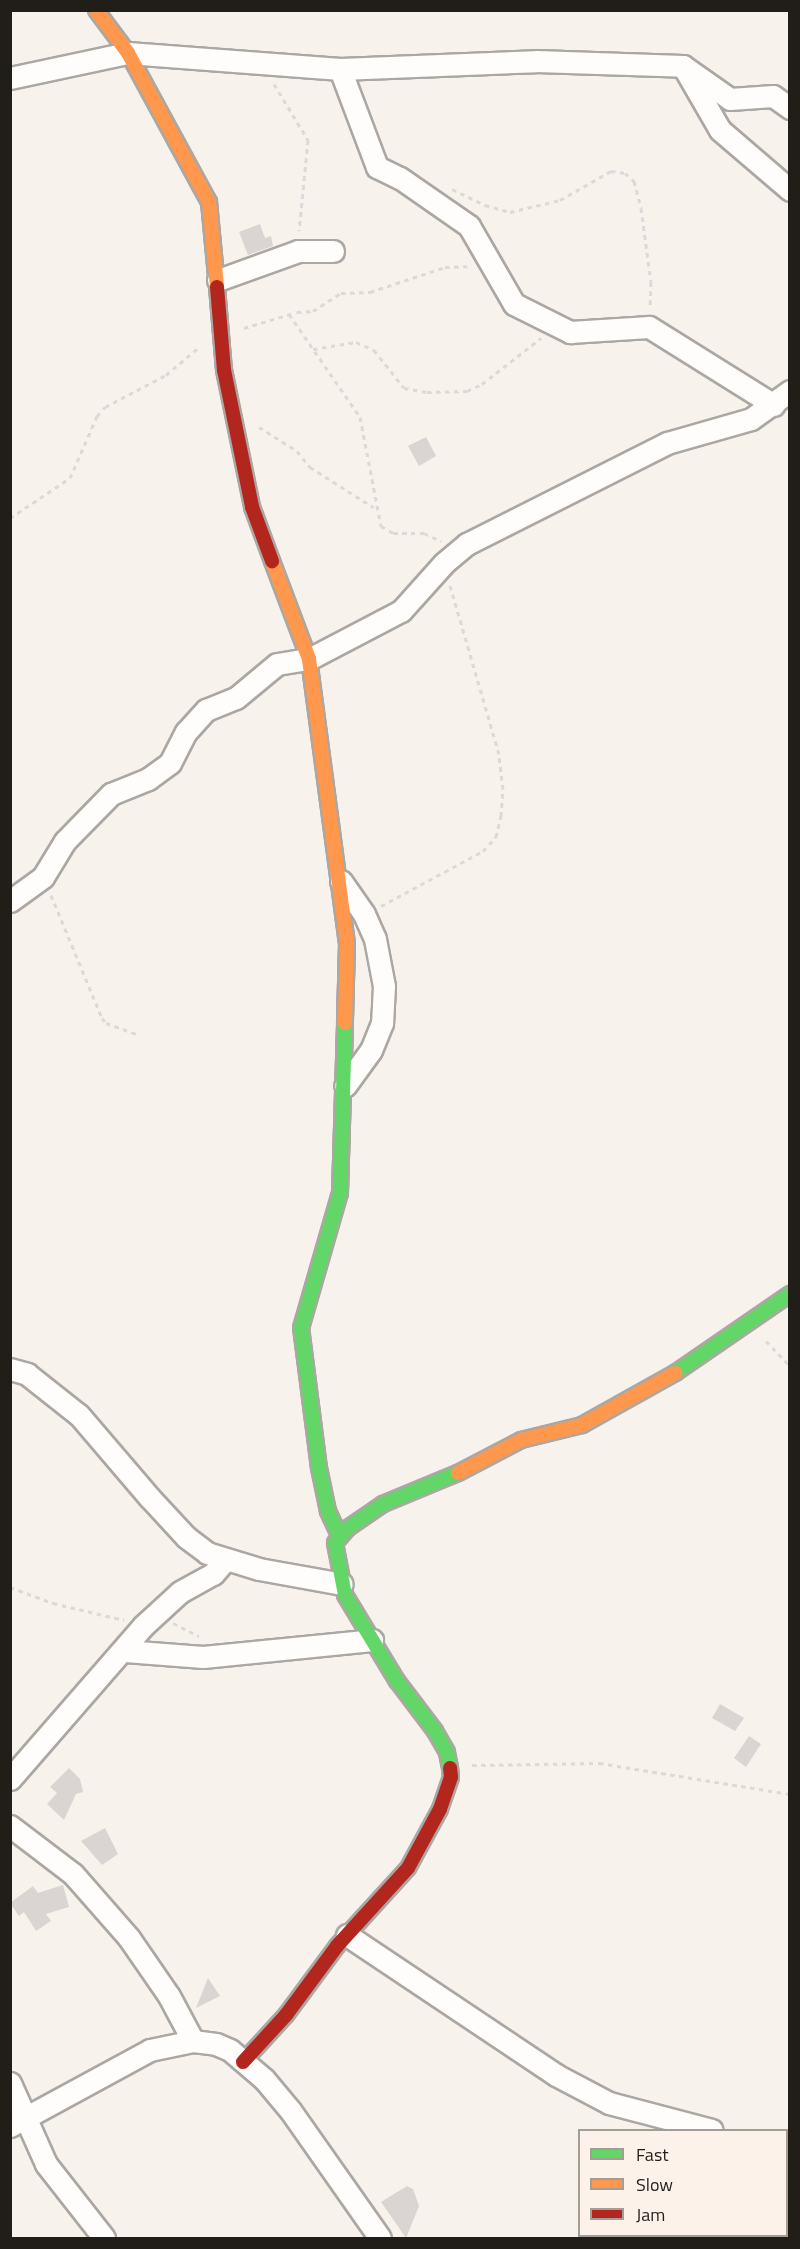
<!DOCTYPE html>
<html>
<head>
<meta charset="utf-8">
<style>
  body { margin:0 }
  #map { position:relative; width:800px; height:2249px; overflow:hidden; background:#f8f2ed; font-family:"Titillium Web",sans-serif }
  div>[style] { position:absolute }
  [style*='--x'] { left:calc(var(--x)*1px); top:calc(var(--y)*1px); width:calc(var(--w)*1px); rotate:calc(var(--a)*1deg) }
  .building>* { inset:0; background:#dad5d2 }
  .path>* { height:3px; margin-top:-1.5px; transform-origin:0; background:repeating-linear-gradient(90deg,#dbd9d9 0 4.5px,transparent 0 9px) }
  .roads { filter:drop-shadow(2px 0 #aba7a3) drop-shadow(-2px 0 #aba7a3) drop-shadow(0 2px #aba7a3) drop-shadow(0 -2px #aba7a3) }
  .street>* { height:21px; margin:-10.5px; padding:0 10.5px; transform-origin:10.5px; border-radius:10.5px; background:#fefdfc }
  .fast>* { height:14px; margin:-7px; padding:0 7px; transform-origin:7px; border-radius:7px; background:#63d668 }
  .slow>* { height:14px; margin:-7px; padding:0 7px; transform-origin:7px; border-radius:7px; background:#ff974d }
  .jam>* { height:14px; margin:-7px; padding:0 7px; transform-origin:7px; border-radius:7px; background:#b3261e }
  span { translate:-50% -50%; white-space:nowrap; text-align:center; line-height:1.15; -webkit-text-stroke:6px #fcf2e9; paint-order:stroke }
  .frame { position:absolute; inset:0; border:12px solid #211e1a; pointer-events:none }
  .legend { position:absolute; left:578px; top:2129px; width:210px; height:108px; box-sizing:border-box; background:#fcf2e9; border:2px solid #a49d96; margin:0; padding:8px 10px; list-style:none; font-size:18px; color:#211e1a }
  .legend li { display:flex; align-items:center; gap:12px; height:30px }
  .legend b { width:30px; border:2px solid #a49d96 }
</style>
</head>
<body>
<div id="map">
  <div class="building">
    <i style="clip-path:polygon(260px 224px,265px 238px,271px 236px,273px 246px,248px 255px,239px 232px)"></i>
    <i style="clip-path:polygon(426px 437px,436px 456px,419px 466px,408px 446px)"></i>
    <i style="clip-path:polygon(720px 1704px,744px 1718px,735px 1731px,712px 1718px)"></i>
    <i style="clip-path:polygon(749px 1736px,761px 1744px,746px 1767px,734px 1758px)"></i>
    <i style="clip-path:polygon(69px 1768px,80px 1779px,83px 1792px,76px 1794px,64px 1820px,47px 1804px,57px 1793px,50px 1787px)"></i>
    <i style="clip-path:polygon(105px 1828px,118px 1854px,102px 1865px,81px 1841px)"></i>
    <i style="clip-path:polygon(63px 1885px,69px 1907px,46px 1914px,51px 1921px,36px 1931px,24px 1912px,19px 1916px,10px 1903px,33px 1886px,38px 1893px)"></i>
    <i style="clip-path:polygon(208px 1978px,220px 1996px,196px 2008px)"></i>
    <i style="clip-path:polygon(407px 2186px,413px 2189px,419px 2206px,406px 2238px,381px 2202px)"></i>
  </div>
  <div class="path">
    <i style="--x:274;--y:84;--w:66;--a:58.7"></i>
    <i style="--x:308;--y:140;--w:91;--a:95.6"></i>
    <i style="--x:452;--y:189;--w:37;--a:26"></i>
    <i style="--x:485;--y:205;--w:26;--a:16"></i>
    <i style="--x:510;--y:212;--w:51;--a:-13.5"></i>
    <i style="--x:560;--y:200;--w:59;--a:-29.6"></i>
    <i style="--x:611;--y:171;--w:14;--a:8"></i>
    <i style="--x:625;--y:173;--w:12;--a:42"></i>
    <i style="--x:634;--y:181;--w:28;--a:75"></i>
    <i style="--x:641;--y:208;--w:75;--a:82.3"></i>
    <i style="--x:651;--y:282;--w:25;--a:92"></i>
    <i style="--x:289;--y:314;--w:125;--a:55.4"></i>
    <i style="--x:360;--y:417;--w:111;--a:79.1"></i>
    <i style="--x:381;--y:526;--w:14;--a:30"></i>
    <i style="--x:393;--y:533;--w:31;--a:0"></i>
    <i style="--x:424;--y:533;--w:19;--a:25"></i>
    <i style="--x:244;--y:328;--w:55;--a:-16.8"></i>
    <i style="--x:297;--y:312;--w:16;--a:-4"></i>
    <i style="--x:313;--y:311;--w:33;--a:-33"></i>
    <i style="--x:341;--y:293;--w:29;--a:-2"></i>
    <i style="--x:370;--y:292;--w:79;--a:-18.4"></i>
    <i style="--x:445;--y:267;--w:26;--a:-2"></i>
    <i style="--x:313;--y:349;--w:44;--a:-9.2"></i>
    <i style="--x:356;--y:342;--w:20;--a:24"></i>
    <i style="--x:374;--y:350;--w:48;--a:51.7"></i>
    <i style="--x:404;--y:388;--w:23;--a:10"></i>
    <i style="--x:427;--y:392;--w:40;--a:-1.4"></i>
    <i style="--x:467;--y:391;--w:17;--a:-25"></i>
    <i style="--x:482;--y:384;--w:75;--a:-37.9"></i>
    <i style="--x:259;--y:427;--w:45;--a:32.3"></i>
    <i style="--x:297;--y:451;--w:21;--a:51"></i>
    <i style="--x:310;--y:467;--w:75;--a:32.4"></i>
    <i style="--x:10;--y:518;--w:72;--a:-33.7"></i>
    <i style="--x:70;--y:478;--w:68;--a:-66.5"></i>
    <i style="--x:97;--y:416;--w:12;--a:-48"></i>
    <i style="--x:105;--y:407;--w:69;--a:-27.7"></i>
    <i style="--x:166;--y:375;--w:42;--a:-40.2"></i>
    <i style="--x:51;--y:895;--w:133;--a:67.5"></i>
    <i style="--x:102;--y:1018;--w:6;--a:51"></i>
    <i style="--x:106;--y:1023;--w:32;--a:20"></i>
    <i style="--x:381;--y:906;--w:116;--a:-28.3"></i>
    <i style="--x:483;--y:851;--w:19;--a:-47"></i>
    <i style="--x:496;--y:837;--w:22;--a:-77"></i>
    <i style="--x:501;--y:816;--w:27;--a:-86"></i>
    <i style="--x:503;--y:789;--w:35;--a:-97"></i>
    <i style="--x:499;--y:754;--w:176;--a:-106.2"></i>
    <i style="--x:766;--y:1341;--w:35;--a:46"></i>
    <i style="--x:10;--y:1587;--w:46;--a:20.4"></i>
    <i style="--x:53;--y:1603;--w:73;--a:13.5"></i>
    <i style="--x:173;--y:1623;--w:29;--a:27"></i>
    <i style="--x:472;--y:1765;--w:127;--a:-0.9"></i>
    <i style="--x:599;--y:1763;--w:193;--a:9.2"></i>
  </div>
  <div class="roads">
    <div class="street">
      <i style="--x:683;--y:66;--w:74;--a:60"></i>
      <i style="--x:720;--y:130;--w:92;--a:40.6"></i>
      <i style="--x:340;--y:69;--w:105;--a:69.3"></i>
      <i style="--x:377;--y:167;--w:25;--a:26"></i>
      <i style="--x:400;--y:178;--w:84;--a:34.8"></i>
      <i style="--x:469;--y:226;--w:90;--a:60"></i>
      <i style="--x:514;--y:304;--w:63;--a:26.6"></i>
      <i style="--x:570;--y:332;--w:79;--a:-3.6"></i>
      <i style="--x:649;--y:327;--w:147;--a:32"></i>
      <i style="--x:10;--y:78;--w:121;--a:-12"></i>
      <i style="--x:128;--y:53;--w:213;--a:4.3"></i>
      <i style="--x:340;--y:69;--w:196;--a:-2.3"></i>
      <i style="--x:536;--y:61;--w:147;--a:1.9"></i>
      <i style="--x:683;--y:66;--w:57;--a:35.1"></i>
      <i style="--x:730;--y:99;--w:43;--a:-4"></i>
      <i style="--x:773;--y:96;--w:21;--a:35"></i>
      <i style="--x:218;--y:280;--w:85;--a:-19.9"></i>
      <i style="--x:298;--y:251;--w:35;--a:0"></i>
      <i style="--x:341;--y:881;--w:40;--a:55.1"></i>
      <i style="--x:364;--y:914;--w:27;--a:66"></i>
      <i style="--x:375;--y:939;--w:48;--a:79.2"></i>
      <i style="--x:384;--y:986;--w:37;--a:93"></i>
      <i style="--x:382;--y:1023;--w:29;--a:112"></i>
      <i style="--x:371;--y:1050;--w:44;--a:125.8"></i>
      <i style="--x:10;--y:901;--w:41;--a:-36"></i>
      <i style="--x:43;--y:877;--w:42;--a:-58.6"></i>
      <i style="--x:65;--y:841;--w:66;--a:-45.6"></i>
      <i style="--x:111;--y:794;--w:40;--a:-22"></i>
      <i style="--x:148;--y:779;--w:27;--a:-36"></i>
      <i style="--x:170;--y:763;--w:35;--a:-63"></i>
      <i style="--x:186;--y:732;--w:30;--a:-48"></i>
      <i style="--x:206;--y:710;--w:32;--a:-22"></i>
      <i style="--x:236;--y:698;--w:53;--a:-39.7"></i>
      <i style="--x:277;--y:664;--w:32;--a:-9"></i>
      <i style="--x:309;--y:659;--w:104;--a:-27.6"></i>
      <i style="--x:401;--y:611;--w:64;--a:-48.1"></i>
      <i style="--x:444;--y:563;--w:30;--a:-40"></i>
      <i style="--x:467;--y:544;--w:224;--a:-26.8"></i>
      <i style="--x:667;--y:443;--w:87;--a:-15.9"></i>
      <i style="--x:751;--y:419;--w:48;--a:-35.7"></i>
      <i style="--x:10;--y:1369;--w:18;--a:16"></i>
      <i style="--x:27;--y:1374;--w:66;--a:38.3"></i>
      <i style="--x:79;--y:1415;--w:109;--a:49.5"></i>
      <i style="--x:150;--y:1498;--w:53;--a:47.3"></i>
      <i style="--x:186;--y:1537;--w:26;--a:37"></i>
      <i style="--x:207;--y:1553;--w:54;--a:17.1"></i>
      <i style="--x:259;--y:1569;--w:84;--a:10.2"></i>
      <i style="--x:125;--y:1651;--w:78;--a:4.4"></i>
      <i style="--x:203;--y:1657;--w:170;--a:-5.7"></i>
      <i style="--x:10;--y:1779;--w:203;--a:-49"></i>
      <i style="--x:143;--y:1626;--w:50;--a:-42.6"></i>
      <i style="--x:180;--y:1592;--w:38;--a:-29"></i>
      <i style="--x:213;--y:1574;--w:18;--a:-49"></i>
      <i style="--x:10;--y:1826;--w:79;--a:37.3"></i>
      <i style="--x:73;--y:1874;--w:85;--a:48.8"></i>
      <i style="--x:129;--y:1938;--w:70;--a:55.4"></i>
      <i style="--x:169;--y:1996;--w:51;--a:61.9"></i>
      <i style="--x:347;--y:1935;--w:252;--a:33.8"></i>
      <i style="--x:556;--y:2075;--w:60;--a:27.8"></i>
      <i style="--x:609;--y:2103;--w:106;--a:14.7"></i>
      <i style="--x:10;--y:2083;--w:89;--a:66"></i>
      <i style="--x:46;--y:2164;--w:94;--a:51.9"></i>
      <i style="--x:10;--y:2126;--w:159;--a:-28.5"></i>
      <i style="--x:150;--y:2050;--w:44;--a:-11.8"></i>
      <i style="--x:193;--y:2041;--w:23;--a:7"></i>
      <i style="--x:216;--y:2044;--w:15;--a:23"></i>
      <i style="--x:230;--y:2050;--w:45;--a:40.5"></i>
      <i style="--x:264;--y:2079;--w:40;--a:50"></i>
      <i style="--x:290;--y:2110;--w:156;--a:54.9"></i>
      <i style="--x:786;--y:2156;--w:4;--a:14"></i>
    </div>
    <div class="fast">
      <i style="--x:675;--y:1373;--w:140;--a:-34.5"></i>
      <i style="--x:340;--y:1537;--w:29;--a:-115"></i>
      <i style="--x:328;--y:1511;--w:44;--a:-101.8"></i>
      <i style="--x:319;--y:1468;--w:141;--a:-97.3"></i>
      <i style="--x:301;--y:1328;--w:141;--a:-73.9"></i>
      <i style="--x:340;--y:1193;--w:170;--a:-88.3"></i>
      <i style="--x:450;--y:1768;--w:16;--a:-101"></i>
      <i style="--x:447;--y:1752;--w:24;--a:-120"></i>
      <i style="--x:435;--y:1731;--w:63;--a:-127.2"></i>
      <i style="--x:397;--y:1681;--w:100;--a:-121.2"></i>
      <i style="--x:345;--y:1595;--w:53;--a:-100.9"></i>
      <i style="--x:335;--y:1543;--w:20;--a:-49"></i>
      <i style="--x:348;--y:1528;--w:42;--a:-34.4"></i>
      <i style="--x:383;--y:1504;--w:81;--a:-22.5"></i>
    </div>
    <div class="slow">
      <i style="--x:96;--y:10;--w:54;--a:53.3"></i>
      <i style="--x:128;--y:53;--w:170;--a:61.5"></i>
      <i style="--x:209;--y:202;--w:85;--a:84.6"></i>
      <i style="--x:272;--y:561;--w:105;--a:69.3"></i>
      <i style="--x:309;--y:659;--w:288;--a:82.4"></i>
      <i style="--x:347;--y:944;--w:79;--a:91.5"></i>
      <i style="--x:458;--y:1473;--w:71;--a:-27.6"></i>
      <i style="--x:521;--y:1440;--w:63;--a:-13.8"></i>
      <i style="--x:582;--y:1425;--w:107;--a:-29.2"></i>
    </div>
    <div class="jam">
      <i style="--x:217;--y:287;--w:83;--a:85.2"></i>
      <i style="--x:224;--y:370;--w:140;--a:78.4"></i>
      <i style="--x:252;--y:507;--w:58;--a:69.7"></i>
      <i style="--x:243;--y:2062;--w:64;--a:-47.5"></i>
      <i style="--x:286;--y:2015;--w:86;--a:-53.5"></i>
      <i style="--x:337;--y:1946;--w:105;--a:-47.7"></i>
      <i style="--x:408;--y:1868;--w:67;--a:-61.5"></i>
      <i style="--x:440;--y:1809;--w:34;--a:-71"></i>
      <i style="--x:451;--y:1777;--w:9;--a:-96"></i>
    </div>
  </div>
  <div class="frame"></div>
  <ul class="legend">
  <li><b style="height:8px;background:#63d668"></b>Fast</li>
  <li><b style="height:8px;background:#ff974d"></b>Slow</li>
  <li><b style="height:8px;background:#b3261e"></b>Jam</li>
  </ul>
</div>
</body>
</html>
